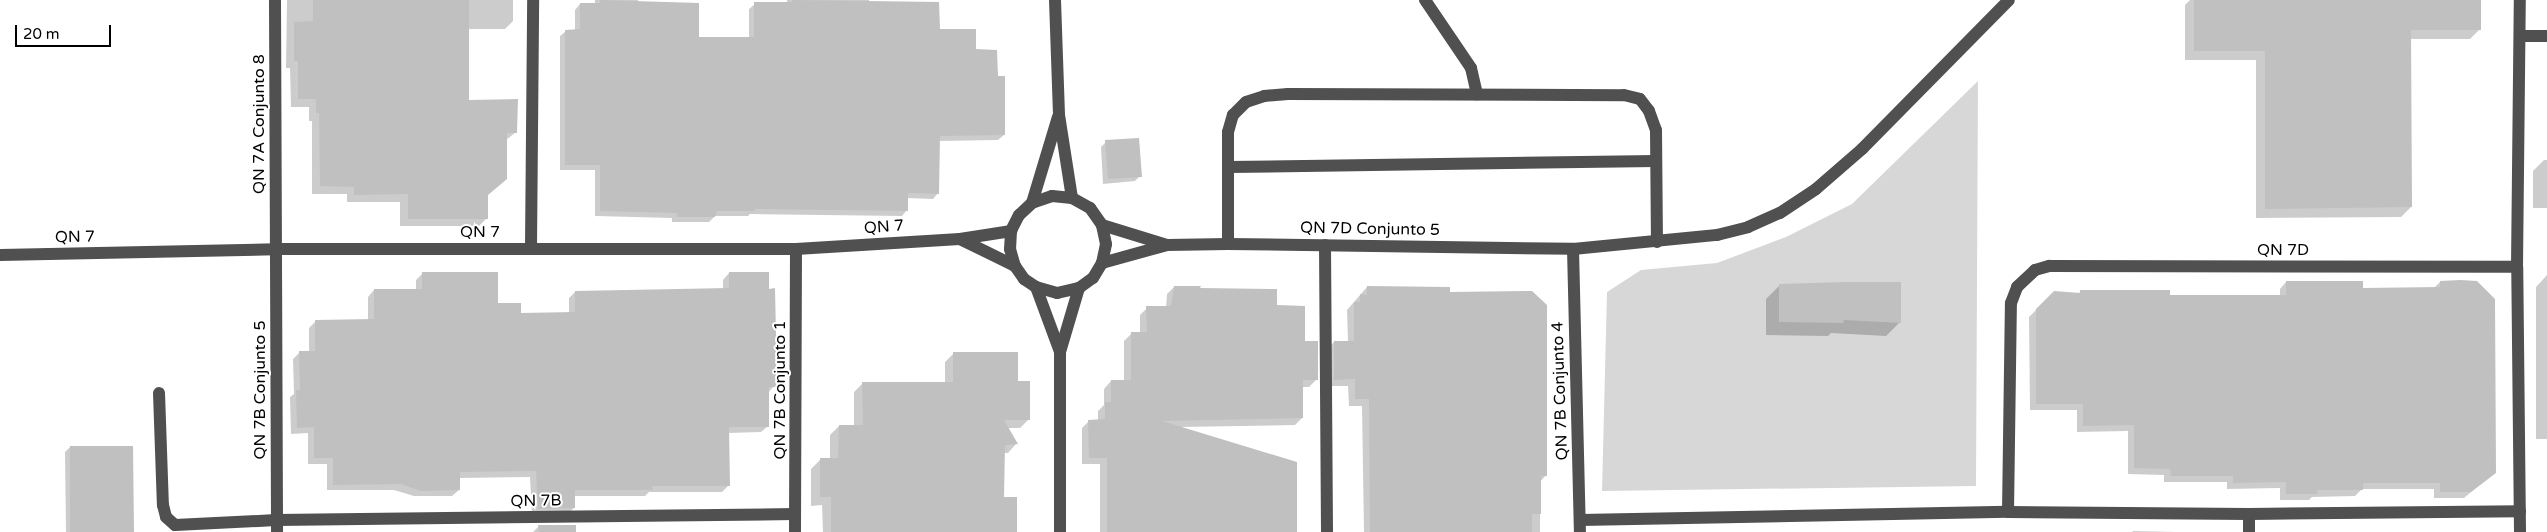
<!DOCTYPE html>
<html>
<head>
<meta charset="utf-8">
<style>
  body { margin:0 }
  #map { position:relative; width:2547px; height:532px; overflow:hidden; background:#fff; font-family:"Varela Round",sans-serif }
  div>[style] { position:absolute }
  [style*='--x'] { left:calc(var(--x)*1px); top:calc(var(--y)*1px); width:calc(var(--w)*1px); rotate:calc(var(--a)*1deg) }
  .green>* { inset:0; background:#d7d7d7 }
  .shadow>* { inset:0; background:#0003 }
  .building>* { inset:0; background:#c0c0c0 }
  .minor>* { height:12px; margin:-6px; padding:0 6px; transform-origin:6px; border-radius:6px; background:#505050 }
  span { translate:-50% -50%; white-space:nowrap; text-align:center; line-height:1.15; -webkit-text-stroke:4px #fff; paint-order:stroke }
  .street-label { font-size:16px; color:#000 }
  .scale { position:absolute; left:15px; top:25px; width:96px; height:22px; box-sizing:border-box; border:2px solid #000; border-top:0; padding-left:6px; font-size:15px; line-height:18px; white-space:nowrap; color:#000; -webkit-text-stroke:4px #fff; paint-order:stroke }
</style>
</head>
<body>
<div id="map">
  <div class="green">
    <i style="clip-path:polygon(1978px 81px,1976px 486px,1602px 491px,1607px 292px,1641px 270px,1717px 263px,1786px 237px,1852px 204px)"></i>
  </div>
  <div class="shadow">
    <i style="clip-path:polygon(287px 0,513px 0,513px 21px,505px 29px,467px 29px,468px 101px,516px 132px,506px 140px,487px 196px,487px 218px,479px 226px,400px 226px,400px 202px,347px 202px,347px 194px,312px 194px,312px 121px,309px 121px,309px 107px,291px 107px,290px 68px,286px 68px)"></i>
    <i style="clip-path:polygon(595px 0,638px 0,638px 3px,698px 38px,749px 38px,749px 9px,755px 4px,787px 4px,787px 0,869px 0,869px 3px,939px 31px,974px 51px,996px 78px,1004px 135px,998px 140px,938px 141px,938px 193px,933px 199px,907px 198px,907px 210px,902px 216px,750px 214px,748px 216px,715px 216px,709px 222px,672px 222px,672px 218px,595px 216px,595px 170px,560px 170px,560px 36px,566px 31px,575px 31px,575px 10px,580px 4px,595px 4px)"></i>
    <i style="clip-path:polygon(2190px 0,2480px 0,2480px 29px,2470px 39px,2409px 39px,2411px 207px,2401px 217px,2256px 218px,2256px 60px,2185px 60px,2185px 5px)"></i>
    <i style="clip-path:polygon(1106px 142px,1140px 176px,1135px 181px,1103px 184px,1101px 147px)"></i>
    <i style="clip-path:polygon(2544px 160px,2547px 160px,2547px 208px,2533px 208px,2533px 171px)"></i>
    <i style="clip-path:polygon(729px 273px,774px 386px,768px 393px,768px 426px,761px 432px,728px 433px,728px 486px,722px 492px,649px 492px,645px 496px,573px 496px,574px 508px,567px 514px,532px 515px,530px 477px,459px 478px,459px 490px,452px 496px,414px 496px,394px 490px,327px 490px,327px 464px,308px 464px,308px 433px,291px 434px,290px 397px,294px 394px,293px 359px,300px 352px,309px 352px,309px 328px,316px 321px,368px 321px,368px 297px,374px 290px,416px 290px,416px 280px,422px 274px,520px 314px,569px 314px,569px 298px,575px 292px,723px 289px,723px 280px)"></i>
    <i style="clip-path:polygon(2547px 275px,2547px 439px,2536px 439px,2536px 287px)"></i>
    <i style="clip-path:polygon(2286px 282px,2362px 289px,2433px 289px,2440px 282px,2495px 472px,2464px 498px,2434px 498px,2434px 489px,2362px 489px,2355px 496px,2312px 497px,2309px 500px,2280px 500px,2280px 488px,2227px 489px,2227px 482px,2164px 482px,2164px 475px,2128px 474px,2128px 431px,2077px 432px,2077px 410px,2030px 410px,2029px 317px,2054px 292px,2078px 294px,2081px 291px,2169px 296px,2280px 296px,2280px 289px)"></i>
    <i style="clip-path:polygon(1780px 285px,1900px 322px,1886px 336px,1831px 333px,1828px 336px,1766px 335px,1766px 299px)"></i>
    <i style="clip-path:polygon(1174px 287px,1199px 290px,1276px 306px,1304px 343px,1317px 379px,1309px 387px,1302px 387px,1302px 418px,1295px 425px,1180px 427px,1296px 532px,1100px 532px,1100px 464px,1082px 464px,1082px 428px,1089px 421px,1098px 421px,1098px 411px,1104px 405px,1104px 389px,1111px 381px,1124px 381px,1124px 341px,1131px 334px,1140px 334px,1140px 315px,1147px 308px,1166px 308px,1167px 294px)"></i>
    <i style="clip-path:polygon(1367px 287px,1449px 293px,1546px 475px,1540px 482px,1540px 532px,1356px 532px,1364px 532px,1362px 406px,1349px 406px,1348px 386px,1328px 386px,1327px 349px,1334px 342px,1348px 342px,1347px 310px)"></i>
    <i style="clip-path:polygon(954px 353px,1017px 382px,1029px 419px,1020px 428px,1008px 428px,1016px 444px,1008px 453px,1003px 453px,1002px 498px,1016px 532px,823px 532px,822px 505px,811px 506px,811px 469px,820px 460px,830px 459px,830px 435px,839px 426px,854px 426px,854px 392px,863px 383px,945px 383px,945px 362px)"></i>
    <i style="clip-path:polygon(70px 447px,133px 532px,66px 532px,65px 452px)"></i>
    <i style="clip-path:polygon(539px 526px,574px 532px,533px 532px)"></i>
    <i style="clip-path:polygon(2133px 531px,2176px 532px,2132px 532px)"></i>
  </div>
  <div class="building">
    <i style="clip-path:polygon(313px 0,469px 0,469px 100px,518px 99px,517px 133px,507px 133px,507px 179px,488px 195px,488px 219px,408px 219px,408px 194px,354px 195px,354px 187px,320px 186px,319px 113px,316px 113px,316px 99px,298px 99px,298px 61px,294px 61px,294px 22px,313px 21px)"></i>
    <i style="clip-path:polygon(600px 0,699px 3px,699px 37px,754px 37px,754px 2px,792px 2px,792px 0,939px 2px,940px 29px,976px 29px,976px 49px,997px 50px,998px 76px,1005px 76px,1005px 135px,940px 136px,939px 194px,908px 193px,908px 211px,755px 209px,755px 211px,717px 211px,715px 217px,677px 217px,677px 213px,600px 211px,600px 165px,565px 165px,565px 30px,580px 29px,580px 3px,600px 3px)"></i>
    <i style="clip-path:polygon(2194px 0,2481px 0,2481px 30px,2411px 30px,2412px 207px,2265px 209px,2265px 51px,2194px 51px)"></i>
    <i style="clip-path:polygon(1139px 138px,1142px 177px,1108px 179px,1105px 140px)"></i>
    <i style="clip-path:polygon(422px 272px,498px 272px,498px 303px,521px 303px,521px 313px,575px 312px,575px 291px,729px 288px,729px 272px,769px 272px,769px 289px,775px 288px,776px 335px,776px 387px,769px 387px,769px 427px,729px 427px,730px 486px,652px 486px,653px 490px,575px 490px,575px 508px,538px 509px,536px 471px,460px 472px,460px 490px,421px 491px,401px 484px,333px 485px,333px 458px,314px 458px,314px 427px,297px 428px,296px 390px,300px 390px,299px 351px,315px 351px,315px 320px,374px 319px,374px 289px,422px 289px)"></i>
    <i style="clip-path:polygon(2461px 280px,2477px 281px,2495px 299px,2496px 473px,2471px 492px,2440px 492px,2440px 483px,2363px 483px,2363px 490px,2318px 490px,2317px 494px,2286px 494px,2286px 482px,2233px 483px,2233px 476px,2171px 476px,2170px 469px,2134px 468px,2134px 425px,2083px 426px,2083px 404px,2036px 404px,2036px 309px,2054px 291px,2080px 293px,2080px 290px,2170px 290px,2170px 295px,2286px 295px,2286px 281px,2363px 281px,2363px 288px,2440px 287px,2440px 281px)"></i>
    <i style="clip-path:polygon(1846px 282px,1901px 282px,1901px 323px,1844px 320px,1843px 323px,1779px 322px,1779px 284px)"></i>
    <i style="clip-path:polygon(1174px 286px,1201px 286px,1200px 288px,1277px 289px,1277px 305px,1305px 306px,1305px 341px,1318px 341px,1318px 380px,1303px 380px,1303px 418px,1162px 421px,1297px 462px,1297px 532px,1107px 532px,1107px 458px,1089px 458px,1088px 420px,1105px 419px,1105px 402px,1111px 402px,1111px 380px,1131px 380px,1131px 332px,1147px 332px,1146px 306px,1171px 306px)"></i>
    <i style="clip-path:polygon(1367px 286px,1450px 287px,1450px 292px,1532px 291px,1547px 305px,1547px 476px,1541px 476px,1541px 514px,1532px 514px,1532px 532px,1370px 532px,1369px 399px,1355px 399px,1355px 379px,1334px 380px,1334px 341px,1354px 341px,1354px 302px,1360px 302px,1360px 294px,1367px 295px)"></i>
    <i style="clip-path:polygon(953px 352px,1018px 352px,1018px 381px,1030px 381px,1030px 420px,1004px 420px,1018px 444px,1005px 445px,1004px 497px,1017px 497px,1017px 532px,831px 532px,831px 497px,820px 497px,820px 458px,838px 458px,839px 425px,863px 425px,862px 382px,953px 382px)"></i>
    <i style="clip-path:polygon(70px 446px,133px 446px,134px 532px,70px 532px)"></i>
    <i style="clip-path:polygon(538px 525px,576px 525px,576px 532px,539px 532px)"></i>
  </div>
  <div class="minor">
    <i style="--x:275;--y:0;--w:532;--a:89.78"></i>
    <i style="--x:1055;--y:0;--w:115;--a:88"></i>
    <i style="--x:1059;--y:115;--w:84;--a:81.1"></i>
    <i style="--x:1425;--y:0;--w:82;--a:55.9"></i>
    <i style="--x:1471;--y:68;--w:27;--a:77"></i>
    <i style="--x:2521;--y:36;--w:26;--a:0"></i>
    <i style="--x:1228;--y:167;--w:428;--a:-0.8"></i>
    <i style="--x:1032;--y:203;--w:90;--a:-73.2"></i>
    <i style="--x:1102;--y:225;--w:68;--a:17.1"></i>
    <i style="--x:960;--y:239;--w:61;--a:26.1"></i>
    <i style="--x:1015;--y:266;--w:16;--a:55"></i>
    <i style="--x:1024;--y:279;--w:14;--a:34"></i>
    <i style="--x:1036;--y:287;--w:22;--a:16"></i>
    <i style="--x:1057;--y:293;--w:23;--a:-13"></i>
    <i style="--x:1079;--y:288;--w:17;--a:-36"></i>
    <i style="--x:1093;--y:278;--w:17;--a:-59"></i>
    <i style="--x:1102;--y:263;--w:19;--a:-78"></i>
    <i style="--x:1106;--y:244;--w:19;--a:-102"></i>
    <i style="--x:1102;--y:225;--w:21;--a:-125"></i>
    <i style="--x:1090;--y:208;--w:21;--a:-151"></i>
    <i style="--x:1072;--y:198;--w:20;--a:-174"></i>
    <i style="--x:1052;--y:196;--w:21;--a:161"></i>
    <i style="--x:1032;--y:203;--w:18;--a:137"></i>
    <i style="--x:1019;--y:215;--w:18;--a:117"></i>
    <i style="--x:1011;--y:231;--w:18;--a:93"></i>
    <i style="--x:1010;--y:249;--w:18;--a:74"></i>
    <i style="--x:1228;--y:244;--w:112;--a:-90"></i>
    <i style="--x:1228;--y:132;--w:18;--a:-74"></i>
    <i style="--x:1233;--y:115;--w:18;--a:-45"></i>
    <i style="--x:1246;--y:102;--w:19;--a:-18"></i>
    <i style="--x:1264;--y:96;--w:24;--a:-5"></i>
    <i style="--x:1288;--y:94;--w:336;--a:0.2"></i>
    <i style="--x:1624;--y:95;--w:16;--a:14"></i>
    <i style="--x:1640;--y:99;--w:15;--a:53"></i>
    <i style="--x:1649;--y:111;--w:20;--a:70"></i>
    <i style="--x:1656;--y:130;--w:112;--a:89.5"></i>
    <i style="--x:1325;--y:245;--w:287;--a:89.6"></i>
    <i style="--x:531;--y:248;--w:248;--a:-89.5"></i>
    <i style="--x:1573;--y:249;--w:283;--a:88.6"></i>
    <i style="--x:0;--y:255;--w:275;--a:-1.2"></i>
    <i style="--x:275;--y:249;--w:521;--a:0"></i>
    <i style="--x:796;--y:249;--w:164;--a:-3.5"></i>
    <i style="--x:960;--y:239;--w:52;--a:-8.9"></i>
    <i style="--x:1102;--y:263;--w:67;--a:-15.5"></i>
    <i style="--x:1167;--y:245;--w:61;--a:-0.9"></i>
    <i style="--x:1228;--y:244;--w:345;--a:0.8"></i>
    <i style="--x:1573;--y:249;--w:145;--a:-5.6"></i>
    <i style="--x:1717;--y:235;--w:32;--a:-14"></i>
    <i style="--x:1748;--y:227;--w:35;--a:-24"></i>
    <i style="--x:1780;--y:213;--w:43;--a:-33.7"></i>
    <i style="--x:1816;--y:189;--w:61;--a:-41"></i>
    <i style="--x:1862;--y:149;--w:209;--a:-45.4"></i>
    <i style="--x:1036;--y:287;--w:69;--a:69.7"></i>
    <i style="--x:159;--y:393;--w:112;--a:88"></i>
    <i style="--x:163;--y:505;--w:12;--a:76"></i>
    <i style="--x:166;--y:517;--w:12;--a:42"></i>
    <i style="--x:175;--y:525;--w:101;--a:-2.8"></i>
    <i style="--x:276;--y:520;--w:519;--a:-0.66"></i>
    <i style="--x:2008;--y:512;--w:209;--a:-89.2"></i>
    <i style="--x:2011;--y:303;--w:17;--a:-69"></i>
    <i style="--x:2017;--y:287;--w:25;--a:-43"></i>
    <i style="--x:2035;--y:270;--w:15;--a:-16"></i>
    <i style="--x:2049;--y:266;--w:468;--a:0.1"></i>
    <i style="--x:2249;--y:514;--w:18;--a:90"></i>
    <i style="--x:1580;--y:520;--w:428;--a:-1.1"></i>
    <i style="--x:2008;--y:512;--w:241;--a:0.5"></i>
    <i style="--x:2249;--y:514;--w:271;--a:-0.6"></i>
    <i style="--x:795;--y:532;--w:283;--a:-89.8"></i>
    <i style="--x:1060;--y:532;--w:180;--a:-90"></i>
    <i style="--x:1060;--y:352;--w:67;--a:-73.5"></i>
    <i style="--x:2520;--y:532;--w:265;--a:-90.6"></i>
    <i style="--x:2517;--y:267;--w:267;--a:-89.4"></i>
  </div>
  <div class="street-label">
    <span style="left:259px;top:124px;rotate:-90deg">QN 7A Conjunto 8</span>
    <span style="left:884px;top:227px;rotate:-4deg">QN 7</span>
    <span style="left:1370px;top:229px;rotate:1deg">QN 7D Conjunto 5</span>
    <span style="left:480px;top:232px">QN 7</span>
    <span style="left:75px;top:237px;rotate:-1deg">QN 7</span>
    <span style="left:2283px;top:250px">QN 7D</span>
    <span style="left:260px;top:390px;rotate:-90deg">QN 7B Conjunto 5</span>
    <span style="left:780px;top:390px;rotate:-90deg">QN 7B Conjunto 1</span>
    <span style="left:1560px;top:391px;rotate:-92deg">QN 7B Conjunto 4</span>
    <span style="left:536px;top:501px;rotate:-1deg">QN 7B</span>
  </div>
  <div class="scale">20 m</div>
</div>
</body>
</html>
